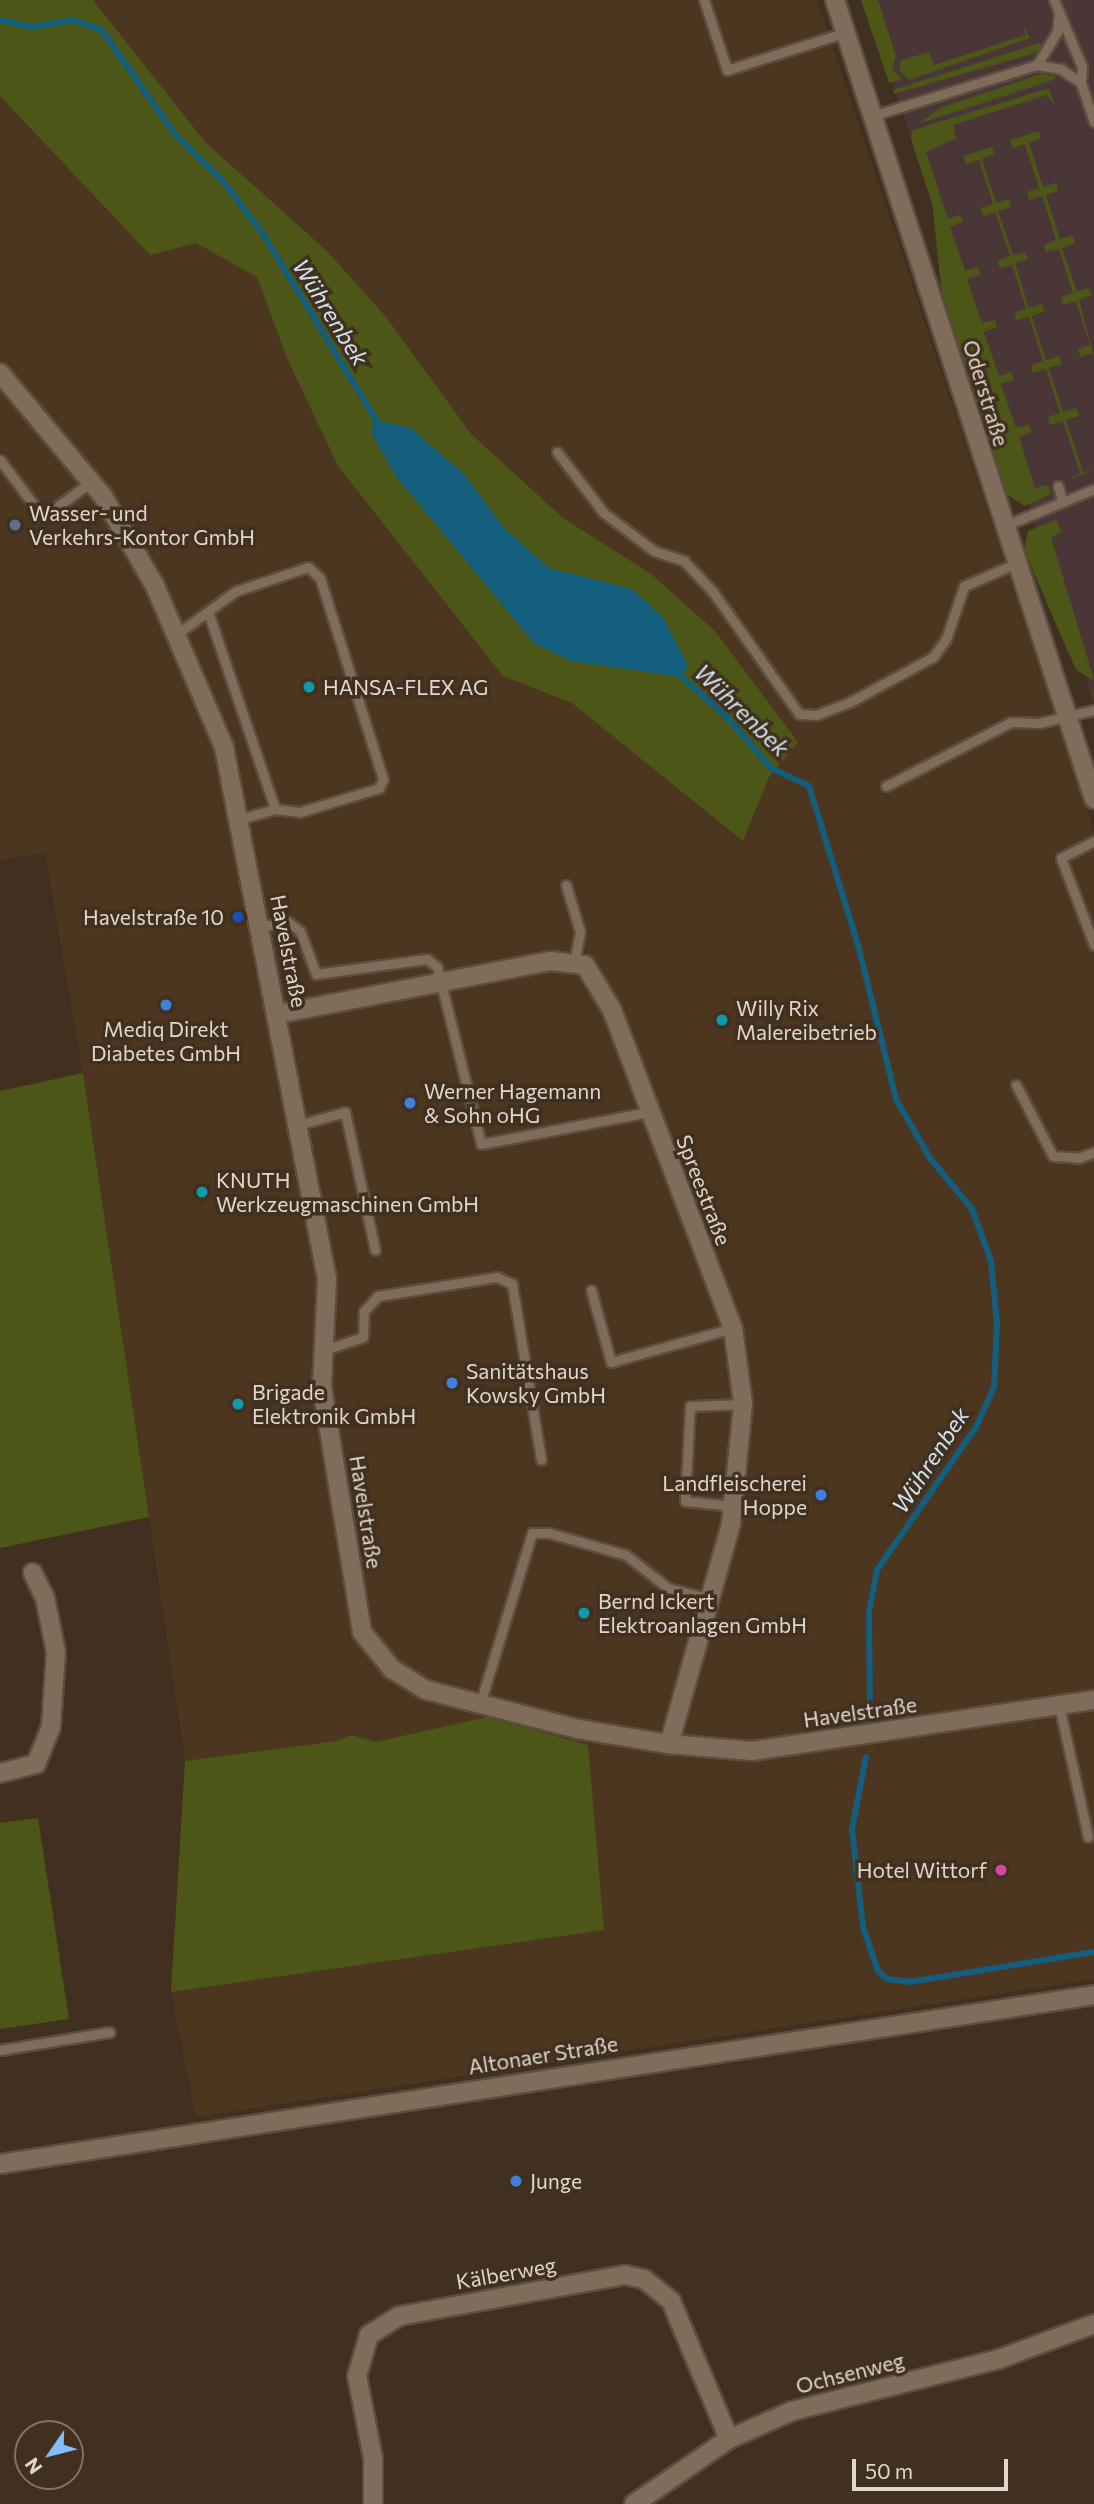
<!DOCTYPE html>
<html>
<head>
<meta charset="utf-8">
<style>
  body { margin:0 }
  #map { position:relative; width:1094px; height:2504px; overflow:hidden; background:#413020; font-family:Commissioner,sans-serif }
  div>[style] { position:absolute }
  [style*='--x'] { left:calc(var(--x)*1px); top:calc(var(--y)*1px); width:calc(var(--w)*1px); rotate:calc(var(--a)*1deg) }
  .commercial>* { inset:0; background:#4a3636 }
  .built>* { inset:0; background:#4c3620 }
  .green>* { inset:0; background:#4b5617 }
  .water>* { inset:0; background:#135e7c }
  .stream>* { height:6px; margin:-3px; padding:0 3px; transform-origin:3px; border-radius:3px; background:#135e7c }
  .roads { filter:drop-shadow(2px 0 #5c4d3f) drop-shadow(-2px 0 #5c4d3f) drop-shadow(0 2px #5c4d3f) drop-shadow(0 -2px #5c4d3f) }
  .lane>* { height:9px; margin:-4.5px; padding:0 4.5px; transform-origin:4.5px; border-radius:4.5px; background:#806c5a }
  .street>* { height:18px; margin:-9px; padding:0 9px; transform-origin:9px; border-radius:9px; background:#806c5a }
  .secondary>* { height:18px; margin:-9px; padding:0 9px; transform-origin:9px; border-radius:9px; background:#806c5a }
  .dots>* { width:19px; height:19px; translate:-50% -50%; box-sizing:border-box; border:4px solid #413020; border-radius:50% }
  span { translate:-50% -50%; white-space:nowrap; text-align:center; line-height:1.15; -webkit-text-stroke:7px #413020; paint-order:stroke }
  .street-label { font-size:21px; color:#e1d6cc }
  .poi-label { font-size:21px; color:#e1d6cc }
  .left { translate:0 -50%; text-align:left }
  .right { translate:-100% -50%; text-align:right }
  .water-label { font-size:23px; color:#d0e5f0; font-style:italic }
  .north { position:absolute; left:14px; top:2420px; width:70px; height:70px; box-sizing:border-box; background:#413020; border:2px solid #817265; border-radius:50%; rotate:235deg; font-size:19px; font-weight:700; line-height:28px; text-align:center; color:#e1d6cc }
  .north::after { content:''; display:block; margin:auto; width:24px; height:32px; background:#82bcfa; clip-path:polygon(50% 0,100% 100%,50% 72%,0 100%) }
  .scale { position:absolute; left:852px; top:2459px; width:156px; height:32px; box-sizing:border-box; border:4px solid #e1d6cc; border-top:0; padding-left:9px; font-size:21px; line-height:24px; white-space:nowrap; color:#e1d6cc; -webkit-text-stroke:5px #413020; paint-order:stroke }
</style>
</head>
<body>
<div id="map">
  <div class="commercial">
    <i style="clip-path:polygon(866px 0,1094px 0,1094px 704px,911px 139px)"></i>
  </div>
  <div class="built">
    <i style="clip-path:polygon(0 0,817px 0,1094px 832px,1094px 1979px,196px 2117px,171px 1992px,185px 1760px,86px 1091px,45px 852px,0 861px)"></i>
  </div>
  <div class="green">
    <i style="clip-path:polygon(0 0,93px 0,205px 142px,327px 251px,386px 317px,471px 434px,563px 518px,651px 574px,715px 631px,798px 742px,769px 777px,743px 841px,572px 703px,503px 676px,338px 466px,286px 356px,257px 277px,196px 243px,150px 255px,0 96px)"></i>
    <i style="clip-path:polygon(861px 0,878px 0,896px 56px,892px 70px,902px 79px,889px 83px)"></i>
    <i style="clip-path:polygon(1022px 21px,1030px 38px,909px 80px,899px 70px,901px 60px,929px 52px,934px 65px,1026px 35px)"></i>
    <i style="clip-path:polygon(1039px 43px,1045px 46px,1032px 54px,894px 94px,893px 90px)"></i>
    <i style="clip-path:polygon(1041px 74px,1056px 76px,1053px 80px,918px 124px,942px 107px)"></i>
    <i style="clip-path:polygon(1049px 88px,1055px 106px,1047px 95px,953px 125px,956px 138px,926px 152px,948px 219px,960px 215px,963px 222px,950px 227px,965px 271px,978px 267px,980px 275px,967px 279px,982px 323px,995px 320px,997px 327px,984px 332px,999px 376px,1012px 372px,1014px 380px,1001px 384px,1016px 428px,1029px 425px,1031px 432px,1019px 437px,1035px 488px,1048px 485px,1051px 494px,1025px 506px,1006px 494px,942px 295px,932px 203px,911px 139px,913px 130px)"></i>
    <i style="clip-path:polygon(1039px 131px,1041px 138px,1029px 143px,1043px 187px,1056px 183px,1058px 191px,1046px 195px,1060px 239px,1073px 235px,1075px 243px,1062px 248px,1077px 291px,1089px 288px,1092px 295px,1079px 300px,1094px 357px,1092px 353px,1080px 357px,1078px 349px,1090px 345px,1076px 301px,1063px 305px,1061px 297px,1073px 293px,1059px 249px,1046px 252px,1044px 245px,1056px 240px,1042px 196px,1029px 200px,1027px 192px,1039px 188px,1025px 144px,1012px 148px,1010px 140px)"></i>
    <i style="clip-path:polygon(992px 147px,994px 154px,982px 159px,996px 203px,1009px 199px,1011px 207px,998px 211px,1013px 255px,1025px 252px,1028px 259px,1015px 263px,1029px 308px,1042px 304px,1045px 311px,1032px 316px,1046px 360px,1059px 356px,1062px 364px,1049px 368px,1063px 412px,1076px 408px,1079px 416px,1066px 420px,1083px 472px,1094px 469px,1068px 481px,1080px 473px,1063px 421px,1050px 425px,1048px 417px,1060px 413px,1046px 369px,1033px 373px,1031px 365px,1043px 361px,1029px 317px,1016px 320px,1014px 313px,1026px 309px,1012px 265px,1000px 268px,997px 261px,1010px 256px,995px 212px,983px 216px,980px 208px,993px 204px,979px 160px,966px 164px,963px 156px)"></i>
    <i style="clip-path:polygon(1056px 520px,1062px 532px,1051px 537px,1094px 680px,1076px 670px,1024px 550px,1028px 531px)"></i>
    <i style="clip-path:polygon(83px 1073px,149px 1517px,0 1548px,0 1091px)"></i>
    <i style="clip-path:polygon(487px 1717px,588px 1745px,604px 1930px,171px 1992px,185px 1761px,337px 1741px,351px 1735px,376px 1742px)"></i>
    <i style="clip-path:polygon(38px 1818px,69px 2019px,0 2029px,0 1823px)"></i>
  </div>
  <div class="water">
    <i style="clip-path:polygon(375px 420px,411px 428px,464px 474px,504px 528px,549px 568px,632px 589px,663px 617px,688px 666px,682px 677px,571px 661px,534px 643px,395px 475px,371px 432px)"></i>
  </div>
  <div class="stream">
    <i style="--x:0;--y:20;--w:34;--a:12"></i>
    <i style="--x:33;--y:27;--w:39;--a:-10"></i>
    <i style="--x:71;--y:20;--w:31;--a:17"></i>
    <i style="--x:101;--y:29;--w:127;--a:54.9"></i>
    <i style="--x:174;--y:133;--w:67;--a:44.4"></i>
    <i style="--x:222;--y:180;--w:68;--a:52.8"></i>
    <i style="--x:263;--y:234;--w:223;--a:58.7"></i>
    <i style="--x:676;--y:672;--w:65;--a:41.3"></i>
    <i style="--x:725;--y:715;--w:70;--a:49"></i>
    <i style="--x:771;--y:768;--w:42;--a:25.3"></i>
    <i style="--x:809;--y:786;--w:170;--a:72.9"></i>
    <i style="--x:859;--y:949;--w:154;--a:76.1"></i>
    <i style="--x:896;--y:1099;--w:68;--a:60"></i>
    <i style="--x:930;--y:1158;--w:66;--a:50.5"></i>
    <i style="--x:972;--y:1209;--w:55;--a:69.9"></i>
    <i style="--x:991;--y:1261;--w:62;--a:84.5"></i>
    <i style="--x:997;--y:1323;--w:64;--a:92.7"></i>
    <i style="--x:994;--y:1387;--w:44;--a:114.2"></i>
    <i style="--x:976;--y:1427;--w:174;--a:124.7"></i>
    <i style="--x:877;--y:1570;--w:43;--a:100.8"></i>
    <i style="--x:869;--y:1612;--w:94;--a:89.4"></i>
    <i style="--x:866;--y:1757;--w:73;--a:101"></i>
    <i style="--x:852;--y:1829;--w:99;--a:83.6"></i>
    <i style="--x:863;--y:1927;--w:46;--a:71.2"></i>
    <i style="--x:878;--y:1971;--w:12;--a:42"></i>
    <i style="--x:887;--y:1979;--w:23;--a:7"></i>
    <i style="--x:910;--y:1982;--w:186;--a:-9.3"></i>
  </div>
  <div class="roads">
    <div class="lane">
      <i style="--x:704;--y:0;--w:74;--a:71.8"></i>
      <i style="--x:727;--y:70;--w:126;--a:-17.6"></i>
      <i style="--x:1054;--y:0;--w:73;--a:67.3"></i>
      <i style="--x:1082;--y:67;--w:16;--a:94"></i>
      <i style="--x:1081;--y:83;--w:41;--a:71.6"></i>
      <i style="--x:1037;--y:65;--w:39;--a:-59"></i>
      <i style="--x:1057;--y:32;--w:18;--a:-84"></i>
      <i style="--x:875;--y:115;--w:170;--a:-17.2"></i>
      <i style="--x:1037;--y:65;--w:24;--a:9"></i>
      <i style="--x:1061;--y:69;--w:24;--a:35"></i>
      <i style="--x:557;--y:452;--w:77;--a:52.4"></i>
      <i style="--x:604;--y:513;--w:63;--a:37.2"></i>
      <i style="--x:654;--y:551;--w:32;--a:18"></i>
      <i style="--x:684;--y:561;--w:42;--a:46.9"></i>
      <i style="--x:713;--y:592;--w:149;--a:54.8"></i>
      <i style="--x:799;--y:714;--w:17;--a:3"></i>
      <i style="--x:816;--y:715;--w:36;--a:-21"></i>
      <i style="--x:850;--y:702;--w:94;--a:-28.5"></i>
      <i style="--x:933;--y:657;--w:22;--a:-54"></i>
      <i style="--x:946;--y:639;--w:56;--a:-71.2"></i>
      <i style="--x:964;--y:586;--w:58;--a:-23.5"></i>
      <i style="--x:0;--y:460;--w:71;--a:53"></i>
      <i style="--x:43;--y:517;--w:59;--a:-36.1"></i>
      <i style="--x:1058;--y:486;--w:15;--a:74"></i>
      <i style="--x:1004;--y:526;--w:97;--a:-22.3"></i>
      <i style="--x:208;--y:612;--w:208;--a:71.2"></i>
      <i style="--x:177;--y:634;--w:73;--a:-36.1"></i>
      <i style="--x:236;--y:591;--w:76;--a:-18.4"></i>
      <i style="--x:308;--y:567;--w:16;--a:43"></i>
      <i style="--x:320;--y:578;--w:211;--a:72.6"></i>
      <i style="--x:383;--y:779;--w:10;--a:114"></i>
      <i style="--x:379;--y:788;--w:83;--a:163.1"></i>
      <i style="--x:300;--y:812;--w:25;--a:-173"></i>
      <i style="--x:275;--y:809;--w:35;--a:164"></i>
      <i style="--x:886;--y:786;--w:140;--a:-27.1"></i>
      <i style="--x:1011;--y:722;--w:28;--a:2"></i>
      <i style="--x:1039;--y:723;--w:57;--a:-13.3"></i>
      <i style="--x:1094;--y:841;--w:37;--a:153"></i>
      <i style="--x:1061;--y:858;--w:93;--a:69.2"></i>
      <i style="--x:566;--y:885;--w:49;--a:73.4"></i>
      <i style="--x:580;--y:932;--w:33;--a:101"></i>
      <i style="--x:261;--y:926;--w:27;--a:-8"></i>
      <i style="--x:288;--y:922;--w:15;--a:37"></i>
      <i style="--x:300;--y:931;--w:46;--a:69.6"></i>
      <i style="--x:316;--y:974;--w:112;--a:-7.7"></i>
      <i style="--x:427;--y:959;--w:13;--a:39"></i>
      <i style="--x:437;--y:967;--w:182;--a:76"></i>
      <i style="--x:481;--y:1144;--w:171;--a:-10.8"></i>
      <i style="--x:1016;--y:1085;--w:80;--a:62.5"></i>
      <i style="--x:1053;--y:1156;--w:26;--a:4"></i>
      <i style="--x:1079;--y:1158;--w:16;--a:-22"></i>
      <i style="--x:298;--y:1125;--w:49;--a:-15.5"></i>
      <i style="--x:345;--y:1112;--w:141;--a:77.7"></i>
      <i style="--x:591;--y:1290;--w:75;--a:74.5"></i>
      <i style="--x:611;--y:1362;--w:127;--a:-15.6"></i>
      <i style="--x:324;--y:1350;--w:41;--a:-18.4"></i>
      <i style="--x:363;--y:1337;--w:26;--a:-88"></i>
      <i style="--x:364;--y:1311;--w:21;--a:-47"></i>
      <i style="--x:378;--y:1296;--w:121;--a:-9.1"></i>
      <i style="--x:497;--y:1277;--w:17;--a:25"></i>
      <i style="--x:512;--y:1284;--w:178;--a:80.6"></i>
      <i style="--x:733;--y:1506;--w:48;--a:-174.1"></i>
      <i style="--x:685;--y:1501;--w:95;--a:-87"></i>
      <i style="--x:690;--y:1406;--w:53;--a:-2.2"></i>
      <i style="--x:480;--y:1704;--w:179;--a:-73.1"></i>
      <i style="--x:532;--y:1533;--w:17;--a:0"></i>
      <i style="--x:549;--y:1533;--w:80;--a:15.9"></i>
      <i style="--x:626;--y:1555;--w:53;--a:38.2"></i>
      <i style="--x:668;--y:1588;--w:43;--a:14.7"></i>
      <i style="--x:1059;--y:1705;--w:135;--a:77.6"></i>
      <i style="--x:0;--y:2050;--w:111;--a:-9.3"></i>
    </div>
    <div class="street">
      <i style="--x:835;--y:0;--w:840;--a:72.04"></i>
      <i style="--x:0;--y:373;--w:160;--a:50.1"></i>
      <i style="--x:103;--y:496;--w:104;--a:60"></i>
      <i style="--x:155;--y:586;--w:175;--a:66.8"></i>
      <i style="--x:224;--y:747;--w:542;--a:79.04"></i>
      <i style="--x:327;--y:1279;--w:108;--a:92.7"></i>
      <i style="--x:322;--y:1387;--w:248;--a:80.7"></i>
      <i style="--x:362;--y:1632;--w:48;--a:51"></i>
      <i style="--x:392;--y:1669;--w:40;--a:32"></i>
      <i style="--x:426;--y:1690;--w:157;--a:14.4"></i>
      <i style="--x:578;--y:1729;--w:92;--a:9.4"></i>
      <i style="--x:669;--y:1744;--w:83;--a:4.8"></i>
      <i style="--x:752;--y:1751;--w:346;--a:-8.5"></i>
      <i style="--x:278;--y:1014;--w:278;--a:-11"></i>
      <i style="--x:551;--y:961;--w:34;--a:7"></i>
      <i style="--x:585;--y:965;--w:52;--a:59"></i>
      <i style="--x:612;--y:1010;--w:340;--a:69.2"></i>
      <i style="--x:733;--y:1328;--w:77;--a:82.5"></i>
      <i style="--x:743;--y:1404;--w:121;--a:95.7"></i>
      <i style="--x:731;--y:1524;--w:229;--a:105.7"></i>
      <i style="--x:0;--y:1773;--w:37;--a:-14"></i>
      <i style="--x:36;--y:1764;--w:40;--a:-68"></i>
      <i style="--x:51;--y:1727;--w:75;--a:-86.2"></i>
      <i style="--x:56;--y:1652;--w:55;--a:-101.5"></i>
      <i style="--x:45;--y:1598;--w:28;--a:-116"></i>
      <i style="--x:373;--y:2504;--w:46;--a:-90"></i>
      <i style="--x:373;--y:2458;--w:84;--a:-101"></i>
      <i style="--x:357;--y:2376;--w:43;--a:-73.7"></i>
      <i style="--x:369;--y:2335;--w:36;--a:-32"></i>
      <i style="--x:399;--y:2316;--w:230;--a:-10.3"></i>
      <i style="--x:625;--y:2275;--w:19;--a:12"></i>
      <i style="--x:644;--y:2279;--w:35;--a:39"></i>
      <i style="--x:671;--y:2301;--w:150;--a:67.2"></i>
      <i style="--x:634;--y:2504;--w:115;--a:-34.4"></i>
      <i style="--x:729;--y:2439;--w:69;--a:-24"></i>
      <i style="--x:792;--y:2411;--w:213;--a:-14.1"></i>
      <i style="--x:999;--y:2359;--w:101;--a:-20.2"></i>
    </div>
    <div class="secondary">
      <i style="--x:0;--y:2164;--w:1107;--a:-8.78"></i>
    </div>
  </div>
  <div class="dots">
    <i style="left:15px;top:525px;background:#5c6f8a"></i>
    <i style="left:309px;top:687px;background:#0f9aa8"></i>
    <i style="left:238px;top:917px;background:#1a4fb4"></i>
    <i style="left:166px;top:1005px;background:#3f7fe0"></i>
    <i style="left:722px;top:1020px;background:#0f9aa8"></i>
    <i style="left:410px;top:1103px;background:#3f7fe0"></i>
    <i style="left:202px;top:1192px;background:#0f9aa8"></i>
    <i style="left:452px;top:1383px;background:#3f7fe0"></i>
    <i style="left:238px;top:1404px;background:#0f9aa8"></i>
    <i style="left:821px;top:1495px;background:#3f7fe0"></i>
    <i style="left:584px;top:1613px;background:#0f9aa8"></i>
    <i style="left:1001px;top:1870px;background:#d1479c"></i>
    <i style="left:516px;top:2181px;background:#3f7fe0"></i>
  </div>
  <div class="street-label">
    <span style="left:986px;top:393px;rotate:73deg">Oderstraße</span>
    <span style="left:289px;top:951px;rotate:79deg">Havelstraße</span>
    <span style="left:704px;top:1190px;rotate:69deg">Spreestraße</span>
    <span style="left:366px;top:1512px;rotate:81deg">Havelstraße</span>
    <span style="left:860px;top:1712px;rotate:-8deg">Havelstraße</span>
    <span style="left:543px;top:2055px;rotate:-9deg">Altonaer Straße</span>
    <span style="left:506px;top:2273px;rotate:-10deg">Kälberweg</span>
    <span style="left:850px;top:2373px;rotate:-14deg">Ochsenweg</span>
  </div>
  <div class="poi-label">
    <span class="left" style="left:29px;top:525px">Wasser- und<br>Verkehrs-Kontor GmbH</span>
    <span class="left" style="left:323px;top:687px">HANSA-FLEX AG</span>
    <span class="right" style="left:224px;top:917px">Havelstraße 10</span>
    <span class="left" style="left:736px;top:1020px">Willy Rix<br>Malereibetrieb</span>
    <span style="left:166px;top:1041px">Mediq Direkt<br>Diabetes GmbH</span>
    <span class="left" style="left:424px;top:1103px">Werner Hagemann<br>&amp; Sohn oHG</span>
    <span class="left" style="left:216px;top:1192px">KNUTH<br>Werkzeugmaschinen GmbH</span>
    <span class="left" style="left:466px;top:1383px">Sanitätshaus<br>Kowsky GmbH</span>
    <span class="left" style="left:252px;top:1404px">Brigade<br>Elektronik GmbH</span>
    <span class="right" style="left:807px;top:1495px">Landfleischerei<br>Hoppe</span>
    <span class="left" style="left:598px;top:1613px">Bernd Ickert<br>Elektroanlagen GmbH</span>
    <span class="right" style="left:987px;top:1870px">Hotel Wittorf</span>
    <span class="left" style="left:530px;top:2181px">Junge</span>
  </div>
  <div class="water-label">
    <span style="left:331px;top:312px;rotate:58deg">Wührenbek</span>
    <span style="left:742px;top:710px;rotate:44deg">Wührenbek</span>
    <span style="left:930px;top:1460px;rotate:-57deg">Wührenbek</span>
  </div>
  <div class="north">N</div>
  <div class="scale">50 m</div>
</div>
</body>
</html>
